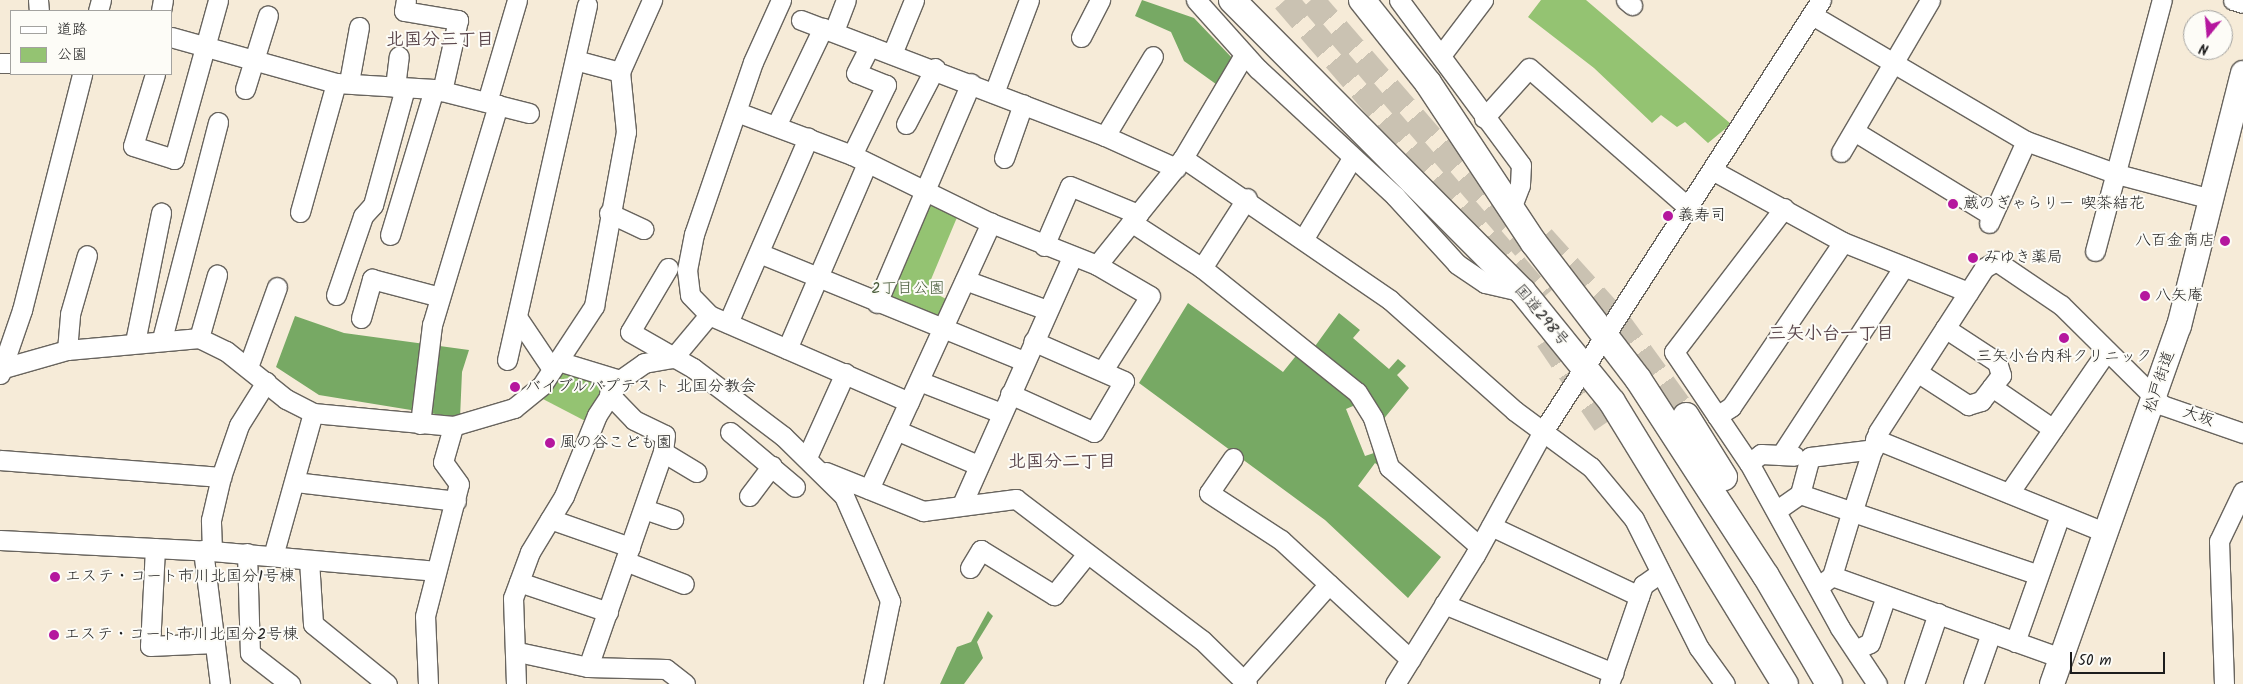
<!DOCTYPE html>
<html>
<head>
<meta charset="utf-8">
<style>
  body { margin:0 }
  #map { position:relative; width:2243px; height:684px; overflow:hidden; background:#f6ebd8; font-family:Kalam,"Klee One",sans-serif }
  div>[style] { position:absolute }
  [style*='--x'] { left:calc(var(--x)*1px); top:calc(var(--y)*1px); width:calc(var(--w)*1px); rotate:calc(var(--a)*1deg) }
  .green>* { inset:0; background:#94c372 }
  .forest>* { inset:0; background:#77a964 }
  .highway-tunnel>* { height:26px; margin-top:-13px; transform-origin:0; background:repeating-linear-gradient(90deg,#cac2b2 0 26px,transparent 0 39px) }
  .roads { filter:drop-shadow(1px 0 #68645e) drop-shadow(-1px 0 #68645e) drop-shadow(0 1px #68645e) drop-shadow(0 -1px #68645e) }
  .minor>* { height:19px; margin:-9.5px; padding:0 9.5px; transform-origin:9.5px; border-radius:9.5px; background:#fff }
  .major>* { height:24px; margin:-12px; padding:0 12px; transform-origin:12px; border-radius:12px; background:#fff }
  .highway>* { height:26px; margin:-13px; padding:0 13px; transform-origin:13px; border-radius:13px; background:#fff }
  .dots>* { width:14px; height:14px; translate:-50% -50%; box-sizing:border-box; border:2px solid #fdfcf7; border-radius:50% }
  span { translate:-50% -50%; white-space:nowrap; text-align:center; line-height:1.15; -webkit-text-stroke:4px #fdfcf7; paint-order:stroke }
  .poi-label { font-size:16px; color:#1c1c1c }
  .left { translate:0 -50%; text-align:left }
  .right { translate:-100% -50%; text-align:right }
  .park-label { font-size:16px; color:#4c5f3e }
  .street-label { font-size:16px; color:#1c1c1c }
  .neighbourhood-label { font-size:18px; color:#5a464c; font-weight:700 }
  .legend { position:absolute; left:10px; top:10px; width:162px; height:65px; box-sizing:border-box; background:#fdfcf7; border:1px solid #a3a29f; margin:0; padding:6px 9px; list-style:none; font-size:15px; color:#1c1c1c }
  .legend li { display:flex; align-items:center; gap:10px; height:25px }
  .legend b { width:25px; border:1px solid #a3a29f }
  .north { position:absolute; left:2183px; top:10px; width:50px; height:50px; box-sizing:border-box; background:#fdfcf7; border:1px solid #a3a29f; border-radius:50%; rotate:197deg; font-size:14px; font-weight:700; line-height:20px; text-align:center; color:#1c1c1c }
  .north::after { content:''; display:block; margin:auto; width:18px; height:22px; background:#b5179e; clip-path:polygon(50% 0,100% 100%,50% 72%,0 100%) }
  .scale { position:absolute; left:2070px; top:652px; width:95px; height:22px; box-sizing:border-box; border:2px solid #1c1c1c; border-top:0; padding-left:6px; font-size:15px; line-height:18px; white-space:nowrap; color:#1c1c1c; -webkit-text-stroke:4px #fdfcf7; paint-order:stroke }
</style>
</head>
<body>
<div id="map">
  <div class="green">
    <i style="clip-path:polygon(1541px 0,1586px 0,1731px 124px,1708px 143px,1685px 122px,1677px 127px,1661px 115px,1652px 123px,1594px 68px,1528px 17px)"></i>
    <i style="clip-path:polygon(926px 196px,958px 215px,927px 289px,948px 300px,941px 320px,883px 299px)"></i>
    <i style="clip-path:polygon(565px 371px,612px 388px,591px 424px,541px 398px)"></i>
  </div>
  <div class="forest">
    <i style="clip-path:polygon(1142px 0,1194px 18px,1235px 61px,1220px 87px,1184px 61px,1171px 32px,1135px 16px)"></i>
    <i style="clip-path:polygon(1188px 303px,1283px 372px,1299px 352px,1360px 403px,1346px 409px,1365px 456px,1377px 452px,1384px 470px,1375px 463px,1358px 486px,1441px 557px,1408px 598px,1325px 520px,1139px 383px)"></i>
    <i style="clip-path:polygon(1339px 313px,1360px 330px,1353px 338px,1389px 369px,1398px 359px,1406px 366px,1397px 375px,1409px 388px,1382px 421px,1313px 349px)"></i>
    <i style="clip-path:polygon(295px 316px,344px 333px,469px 350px,462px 372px,460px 418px,319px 395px,276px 367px)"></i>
    <i style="clip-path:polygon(988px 611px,993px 616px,977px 642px,983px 658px,964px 684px,940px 684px,957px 647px,971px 642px)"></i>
  </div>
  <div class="highway-tunnel">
    <i style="--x:1285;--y:0;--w:394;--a:49.2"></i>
    <i style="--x:1311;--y:0;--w:327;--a:49.1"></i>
    <i style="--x:1542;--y:238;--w:112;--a:47.9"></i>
    <i style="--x:1617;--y:321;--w:117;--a:54"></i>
    <i style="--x:1548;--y:339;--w:102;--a:55.8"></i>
  </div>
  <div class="roads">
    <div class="minor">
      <i style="--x:38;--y:0;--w:11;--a:85"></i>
      <i style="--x:406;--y:0;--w:11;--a:100"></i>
      <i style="--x:404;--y:11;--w:55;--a:9.5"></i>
      <i style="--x:458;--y:20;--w:73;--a:102.7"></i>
      <i style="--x:781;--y:0;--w:68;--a:114.3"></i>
      <i style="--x:753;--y:62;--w:182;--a:108.9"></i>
      <i style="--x:694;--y:234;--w:37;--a:101"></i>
      <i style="--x:687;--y:270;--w:25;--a:83"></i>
      <i style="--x:690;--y:295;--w:28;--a:46"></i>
      <i style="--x:709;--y:315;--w:218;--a:23.5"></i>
      <i style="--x:1196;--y:0;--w:93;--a:48.1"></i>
      <i style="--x:1258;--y:69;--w:187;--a:42.8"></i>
      <i style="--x:1395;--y:196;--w:92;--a:47.6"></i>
      <i style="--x:1457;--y:264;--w:34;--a:34"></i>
      <i style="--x:1485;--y:283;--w:39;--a:13"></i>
      <i style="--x:1399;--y:0;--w:205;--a:53.5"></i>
      <i style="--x:1521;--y:165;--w:20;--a:93"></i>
      <i style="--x:1520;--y:185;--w:26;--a:111"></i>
      <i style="--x:1626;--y:0;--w:8;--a:40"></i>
      <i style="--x:2233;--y:0;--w:10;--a:17"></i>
      <i style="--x:98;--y:11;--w:11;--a:-75"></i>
      <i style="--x:161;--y:11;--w:11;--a:-80"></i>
      <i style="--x:1812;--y:15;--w:248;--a:30.5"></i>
      <i style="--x:2026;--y:141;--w:97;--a:19.9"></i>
      <i style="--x:2117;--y:174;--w:97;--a:14.9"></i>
      <i style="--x:801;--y:20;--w:325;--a:20.9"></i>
      <i style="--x:1105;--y:136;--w:78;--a:24.3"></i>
      <i style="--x:834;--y:31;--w:33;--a:-69"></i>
      <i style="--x:171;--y:37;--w:171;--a:15.6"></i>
      <i style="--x:336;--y:83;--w:98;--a:3.5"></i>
      <i style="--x:434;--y:89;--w:98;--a:14.2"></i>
      <i style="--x:1081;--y:37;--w:42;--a:-62.8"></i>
      <i style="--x:892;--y:54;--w:58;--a:-67.8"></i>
      <i style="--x:1442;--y:54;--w:68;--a:-52.8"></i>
      <i style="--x:575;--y:60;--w:47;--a:14.9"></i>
      <i style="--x:0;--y:63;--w:11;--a:0"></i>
      <i style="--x:155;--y:74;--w:75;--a:107"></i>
      <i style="--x:133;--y:146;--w:43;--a:17.6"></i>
      <i style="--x:174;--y:159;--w:165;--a:-74.5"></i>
      <i style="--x:349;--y:82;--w:56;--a:-79.7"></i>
      <i style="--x:395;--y:87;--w:31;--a:-83"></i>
      <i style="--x:245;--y:89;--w:77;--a:-72.7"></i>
      <i style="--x:994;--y:93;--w:99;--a:-69.4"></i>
      <i style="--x:487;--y:102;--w:106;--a:-73.6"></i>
      <i style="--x:737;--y:112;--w:123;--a:20.5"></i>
      <i style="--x:852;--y:155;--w:155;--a:26.1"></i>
      <i style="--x:991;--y:223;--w:114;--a:21.6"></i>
      <i style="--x:1097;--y:265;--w:137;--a:-51.2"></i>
      <i style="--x:1183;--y:158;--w:120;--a:-59.4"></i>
      <i style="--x:1484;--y:118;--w:67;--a:-48"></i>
      <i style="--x:1529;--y:68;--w:211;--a:41.2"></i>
      <i style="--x:906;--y:124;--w:63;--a:-62.6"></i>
      <i style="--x:776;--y:126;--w:109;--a:-64.4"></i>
      <i style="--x:1854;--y:131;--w:161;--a:31.5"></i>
      <i style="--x:1105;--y:136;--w:93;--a:-59"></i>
      <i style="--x:1841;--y:152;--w:176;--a:-59.6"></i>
      <i style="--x:852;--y:155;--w:78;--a:-64.1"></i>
      <i style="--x:886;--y:85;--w:32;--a:-158"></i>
      <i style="--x:856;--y:73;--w:30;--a:-63"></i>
      <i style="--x:1004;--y:158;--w:57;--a:-70.6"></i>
      <i style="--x:1183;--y:158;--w:251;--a:34.4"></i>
      <i style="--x:1390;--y:300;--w:167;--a:41.6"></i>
      <i style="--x:1515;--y:411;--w:94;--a:36.4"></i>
      <i style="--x:1591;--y:467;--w:67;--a:50.4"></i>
      <i style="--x:1634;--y:519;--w:144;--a:63.3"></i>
      <i style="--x:1699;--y:648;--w:44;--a:54.2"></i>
      <i style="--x:1712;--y:170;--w:149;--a:28.8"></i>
      <i style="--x:1843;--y:242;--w:135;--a:21.8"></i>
      <i style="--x:1784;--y:208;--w:181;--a:127.4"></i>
      <i style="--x:1674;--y:352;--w:134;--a:56"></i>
      <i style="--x:1749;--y:463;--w:188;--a:61.1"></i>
      <i style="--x:1840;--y:628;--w:67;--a:56.5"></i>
      <i style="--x:300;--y:212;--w:134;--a:-74.4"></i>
      <i style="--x:609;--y:213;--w:38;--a:25"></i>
      <i style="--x:1131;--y:222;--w:85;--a:32.9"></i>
      <i style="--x:1202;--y:268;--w:198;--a:38.7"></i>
      <i style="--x:1357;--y:392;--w:31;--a:58"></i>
      <i style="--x:1373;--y:418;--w:52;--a:71.9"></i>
      <i style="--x:1389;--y:467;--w:120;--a:41.3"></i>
      <i style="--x:1989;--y:223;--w:90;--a:-65.7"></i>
      <i style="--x:390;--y:235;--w:152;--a:-73.2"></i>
      <i style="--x:1304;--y:238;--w:93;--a:-59"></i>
      <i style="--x:1044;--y:246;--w:65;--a:-66.6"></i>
      <i style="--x:1070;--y:186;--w:74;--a:22.4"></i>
      <i style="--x:2095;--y:251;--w:260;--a:-75.1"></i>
      <i style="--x:759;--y:253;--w:286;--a:22.2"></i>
      <i style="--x:1097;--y:265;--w:61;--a:30.3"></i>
      <i style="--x:1150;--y:296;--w:88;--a:122.4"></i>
      <i style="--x:668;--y:268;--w:74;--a:120.7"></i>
      <i style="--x:630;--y:332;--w:73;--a:29.7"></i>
      <i style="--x:693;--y:368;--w:113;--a:37.1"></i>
      <i style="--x:783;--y:436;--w:86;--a:44.5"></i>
      <i style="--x:844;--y:496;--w:115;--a:66.3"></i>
      <i style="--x:890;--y:601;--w:85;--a:101.6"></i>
      <i style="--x:1202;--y:268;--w:83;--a:-57.3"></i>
      <i style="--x:965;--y:280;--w:87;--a:20.1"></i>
      <i style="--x:336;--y:295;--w:83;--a:-71.1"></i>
      <i style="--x:363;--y:216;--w:15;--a:-48"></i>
      <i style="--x:373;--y:205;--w:121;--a:-74.7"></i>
      <i style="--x:877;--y:303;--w:239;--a:-66.9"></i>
      <i style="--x:517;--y:317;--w:63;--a:56.1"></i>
      <i style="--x:361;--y:318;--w:41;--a:-74.2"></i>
      <i style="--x:372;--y:279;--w:70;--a:14.8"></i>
      <i style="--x:728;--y:323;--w:202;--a:-66.6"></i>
      <i style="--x:1945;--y:328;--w:62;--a:33.2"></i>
      <i style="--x:1997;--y:362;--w:14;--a:73"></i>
      <i style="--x:2001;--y:375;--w:15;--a:127"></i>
      <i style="--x:1992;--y:387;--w:74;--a:34.5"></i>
      <i style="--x:199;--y:338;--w:66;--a:-74.1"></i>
      <i style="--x:162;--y:339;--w:224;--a:-75.5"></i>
      <i style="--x:135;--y:342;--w:132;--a:-78.6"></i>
      <i style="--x:787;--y:349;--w:202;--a:-66.7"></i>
      <i style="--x:67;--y:350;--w:36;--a:-85"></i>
      <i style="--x:70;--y:314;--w:61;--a:-73.9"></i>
      <i style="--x:507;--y:360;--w:364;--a:-77.3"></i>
      <i style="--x:558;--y:361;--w:65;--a:17"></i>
      <i style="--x:248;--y:367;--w:85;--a:-70.1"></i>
      <i style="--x:0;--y:369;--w:70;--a:-15.8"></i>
      <i style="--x:67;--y:350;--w:133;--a:-5.2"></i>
      <i style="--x:199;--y:338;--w:30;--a:26"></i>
      <i style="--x:226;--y:351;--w:77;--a:38.7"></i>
      <i style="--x:286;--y:399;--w:30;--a:27"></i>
      <i style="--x:313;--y:413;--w:141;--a:5.3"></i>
      <i style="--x:453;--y:426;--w:64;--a:-16.4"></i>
      <i style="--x:514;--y:408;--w:36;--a:-39"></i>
      <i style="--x:542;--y:385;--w:95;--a:-56.6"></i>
      <i style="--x:594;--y:306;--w:177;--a:-79.6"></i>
      <i style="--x:626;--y:132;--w:60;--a:-95.7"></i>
      <i style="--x:620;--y:72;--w:79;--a:-66"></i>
      <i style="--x:1917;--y:372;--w:61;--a:32.9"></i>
      <i style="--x:1968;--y:405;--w:14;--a:-17"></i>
      <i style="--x:1981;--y:401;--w:18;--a:-52"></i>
      <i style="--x:0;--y:374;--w:68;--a:-71"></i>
      <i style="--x:22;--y:310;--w:244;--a:-75.7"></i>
      <i style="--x:919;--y:381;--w:88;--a:21.3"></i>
      <i style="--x:609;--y:394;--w:36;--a:46"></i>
      <i style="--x:634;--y:420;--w:34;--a:26"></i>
      <i style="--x:665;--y:435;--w:17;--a:97"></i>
      <i style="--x:1010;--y:394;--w:92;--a:24.3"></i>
      <i style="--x:1094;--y:432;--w:59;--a:-59.5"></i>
      <i style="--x:1124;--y:381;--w:99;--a:-156.3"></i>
      <i style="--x:1717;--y:416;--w:17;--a:-33"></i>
      <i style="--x:1731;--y:407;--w:199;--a:-55.8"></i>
      <i style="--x:420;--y:424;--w:100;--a:-83.1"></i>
      <i style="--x:432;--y:325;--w:230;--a:-73.3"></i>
      <i style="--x:896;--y:430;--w:89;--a:23.1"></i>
      <i style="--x:730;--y:432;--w:85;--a:40.2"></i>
      <i style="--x:1875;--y:439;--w:250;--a:22.1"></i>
      <i style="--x:808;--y:455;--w:90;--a:-65.7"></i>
      <i style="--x:1781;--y:455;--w:225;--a:-56.9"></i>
      <i style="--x:1233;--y:458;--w:42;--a:124.4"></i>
      <i style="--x:1209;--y:493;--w:86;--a:33.1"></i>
      <i style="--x:1281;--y:540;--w:176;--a:42.7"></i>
      <i style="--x:0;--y:460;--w:222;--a:4.4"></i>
      <i style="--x:1749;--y:463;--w:15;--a:-37"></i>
      <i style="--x:1761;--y:454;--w:33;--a:3"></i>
      <i style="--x:826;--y:472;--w:105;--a:21.9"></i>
      <i style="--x:923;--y:511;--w:94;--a:-7.4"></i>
      <i style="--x:1016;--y:499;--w:233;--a:37.2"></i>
      <i style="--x:1202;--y:640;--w:63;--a:44.4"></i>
      <i style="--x:295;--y:482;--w:162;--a:6.7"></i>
      <i style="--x:869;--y:489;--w:293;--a:-65.4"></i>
      <i style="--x:2009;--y:493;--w:171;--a:-55.5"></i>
      <i style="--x:1800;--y:494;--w:250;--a:18.7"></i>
      <i style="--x:749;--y:496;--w:38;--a:-53"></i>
      <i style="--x:963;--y:502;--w:268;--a:-66"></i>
      <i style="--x:644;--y:509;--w:31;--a:19"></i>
      <i style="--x:1777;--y:510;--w:28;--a:-35"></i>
      <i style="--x:1800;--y:494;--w:38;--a:-75"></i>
      <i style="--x:1810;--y:457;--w:64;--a:-7.1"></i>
      <i style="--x:1853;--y:510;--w:82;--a:-72.2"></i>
      <i style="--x:1878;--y:432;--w:195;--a:-57.1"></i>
      <i style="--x:1984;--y:268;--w:14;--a:-30"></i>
      <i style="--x:1996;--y:261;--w:78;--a:34.1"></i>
      <i style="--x:2061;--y:305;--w:142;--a:44.7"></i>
      <i style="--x:2162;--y:405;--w:86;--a:19.1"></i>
      <i style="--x:550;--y:519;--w:85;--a:19.3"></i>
      <i style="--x:1491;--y:526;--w:164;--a:25.3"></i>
      <i style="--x:0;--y:540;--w:212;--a:3"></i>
      <i style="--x:212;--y:551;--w:223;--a:5.1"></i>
      <i style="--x:155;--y:548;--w:98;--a:92.9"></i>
      <i style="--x:150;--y:646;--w:65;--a:-2.6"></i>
      <i style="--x:203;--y:550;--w:135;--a:82.8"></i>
      <i style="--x:212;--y:551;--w:31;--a:-92"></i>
      <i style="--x:211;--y:520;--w:44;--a:-76.9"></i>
      <i style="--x:221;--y:477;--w:55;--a:-70.9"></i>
      <i style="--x:239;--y:425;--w:51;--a:-57.9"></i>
      <i style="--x:247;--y:553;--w:100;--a:88.3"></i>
      <i style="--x:250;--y:653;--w:51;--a:37.8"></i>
      <i style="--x:273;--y:556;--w:148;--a:-74.4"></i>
      <i style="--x:309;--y:560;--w:64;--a:86.4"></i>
      <i style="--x:313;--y:624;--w:95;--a:39"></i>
      <i style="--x:625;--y:561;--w:63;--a:21.3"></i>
      <i style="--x:970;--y:568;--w:21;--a:-59"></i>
      <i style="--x:981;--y:550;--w:86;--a:31.7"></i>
      <i style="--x:1054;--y:595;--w:51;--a:-51.3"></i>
      <i style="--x:1832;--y:576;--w:243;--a:19.7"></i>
      <i style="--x:519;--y:582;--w:94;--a:18.6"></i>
      <i style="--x:1823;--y:583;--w:11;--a:-38"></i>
      <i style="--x:1832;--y:576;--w:69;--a:-73.1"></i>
      <i style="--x:1444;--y:604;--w:183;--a:22.2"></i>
      <i style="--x:2015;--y:642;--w:135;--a:-70.5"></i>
      <i style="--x:1857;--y:649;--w:14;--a:-25"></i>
      <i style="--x:1870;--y:643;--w:50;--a:-71.2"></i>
      <i style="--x:518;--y:652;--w:72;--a:12.1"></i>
      <i style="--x:588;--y:667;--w:78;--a:1.5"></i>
      <i style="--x:666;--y:669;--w:24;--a:38"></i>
      <i style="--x:588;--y:667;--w:228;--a:-70.8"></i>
      <i style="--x:663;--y:452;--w:39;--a:31"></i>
      <i style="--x:1244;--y:680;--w:128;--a:-48.5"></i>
      <i style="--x:428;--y:684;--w:68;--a:-92.5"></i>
      <i style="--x:425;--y:616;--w:136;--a:-75.6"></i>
      <i style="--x:459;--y:484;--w:27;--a:-126"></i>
      <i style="--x:443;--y:462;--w:37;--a:-74"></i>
      <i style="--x:516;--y:684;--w:86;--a:-92"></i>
      <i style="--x:513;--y:598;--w:49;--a:-69.7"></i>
      <i style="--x:530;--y:552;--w:66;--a:-58.7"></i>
      <i style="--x:564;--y:496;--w:87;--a:-67.8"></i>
      <i style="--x:597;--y:415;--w:42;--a:-56.7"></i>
      <i style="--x:620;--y:380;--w:29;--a:-35"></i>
      <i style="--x:644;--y:363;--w:29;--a:-10"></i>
      <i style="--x:673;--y:358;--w:56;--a:-50.1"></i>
      <i style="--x:1395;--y:684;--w:152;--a:-58.2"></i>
      <i style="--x:1475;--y:555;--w:139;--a:-61.2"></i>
      <i style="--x:1542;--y:433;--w:515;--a:-57.2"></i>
      <i style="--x:1609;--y:684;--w:105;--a:-71"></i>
      <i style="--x:1643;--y:585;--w:19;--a:-35"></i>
      <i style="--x:1914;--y:684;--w:75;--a:-71.3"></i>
      <i style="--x:1973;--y:684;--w:54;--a:-70.6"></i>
      <i style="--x:2224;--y:684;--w:143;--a:-92"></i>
      <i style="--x:2219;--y:541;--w:55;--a:-64.4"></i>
    </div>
    <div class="major">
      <i style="--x:2052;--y:684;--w:380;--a:-70.5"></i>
      <i style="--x:2179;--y:326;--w:261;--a:-75.8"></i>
    </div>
    <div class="highway">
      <i style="--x:1232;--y:0;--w:412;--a:45.1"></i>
      <i style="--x:1523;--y:292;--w:141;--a:51"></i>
      <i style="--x:1612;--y:402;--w:331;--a:58.5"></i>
      <i style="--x:1362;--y:0;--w:106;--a:51.5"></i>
      <i style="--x:1428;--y:83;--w:192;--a:56.5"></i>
      <i style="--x:1534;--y:243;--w:171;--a:52.6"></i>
      <i style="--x:1638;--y:379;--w:235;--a:57"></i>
      <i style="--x:1766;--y:576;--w:125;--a:59.7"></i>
      <i style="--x:1686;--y:416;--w:72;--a:58.1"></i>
    </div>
  </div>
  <div class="dots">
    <i style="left:1953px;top:204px;background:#b5179e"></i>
    <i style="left:1668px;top:216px;background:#b5179e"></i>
    <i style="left:2225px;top:241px;background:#b5179e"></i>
    <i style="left:1973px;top:258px;background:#b5179e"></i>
    <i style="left:2145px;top:296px;background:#b5179e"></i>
    <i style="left:2064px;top:338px;background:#b5179e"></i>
    <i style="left:515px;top:387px;background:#b5179e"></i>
    <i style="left:550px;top:443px;background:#b5179e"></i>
    <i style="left:55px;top:577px;background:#b5179e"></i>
    <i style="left:54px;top:635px;background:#b5179e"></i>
  </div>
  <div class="poi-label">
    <span class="left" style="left:1963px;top:204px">蔵のぎゃらりー 喫茶結花</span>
    <span class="left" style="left:1678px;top:216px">義寿司</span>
    <span class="right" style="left:2215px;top:241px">八百金商店</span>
    <span class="left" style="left:1983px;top:258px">みゆき薬局</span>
    <span class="left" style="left:2155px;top:296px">八矢庵</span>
    <span style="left:2064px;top:357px">三矢小台内科クリニック</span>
    <span class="left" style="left:525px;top:387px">バイブルバプテスト 北国分教会</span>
    <span class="left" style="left:560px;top:443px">風の谷こども園</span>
    <span class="left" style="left:65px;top:577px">エステ・コート市川北国分1号棟</span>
    <span class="left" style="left:64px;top:635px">エステ・コート市川北国分2号棟</span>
  </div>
  <div class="park-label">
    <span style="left:908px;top:289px">2丁目公園</span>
  </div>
  <div class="street-label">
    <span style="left:1541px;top:316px;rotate:50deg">国道298号</span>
    <span style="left:2160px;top:382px;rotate:-71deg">松戸街道</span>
    <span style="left:2198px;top:417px;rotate:19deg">大坂</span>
  </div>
  <div class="neighbourhood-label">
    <span style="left:440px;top:41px">北国分三丁目</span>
    <span style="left:1831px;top:335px">三矢小台一丁目</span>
    <span style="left:1062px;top:463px">北国分二丁目</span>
  </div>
  <ul class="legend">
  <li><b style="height:6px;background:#fff"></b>道路</li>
  <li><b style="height:14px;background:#94c372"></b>公園</li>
  </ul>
  <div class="north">N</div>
  <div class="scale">50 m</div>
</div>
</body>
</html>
